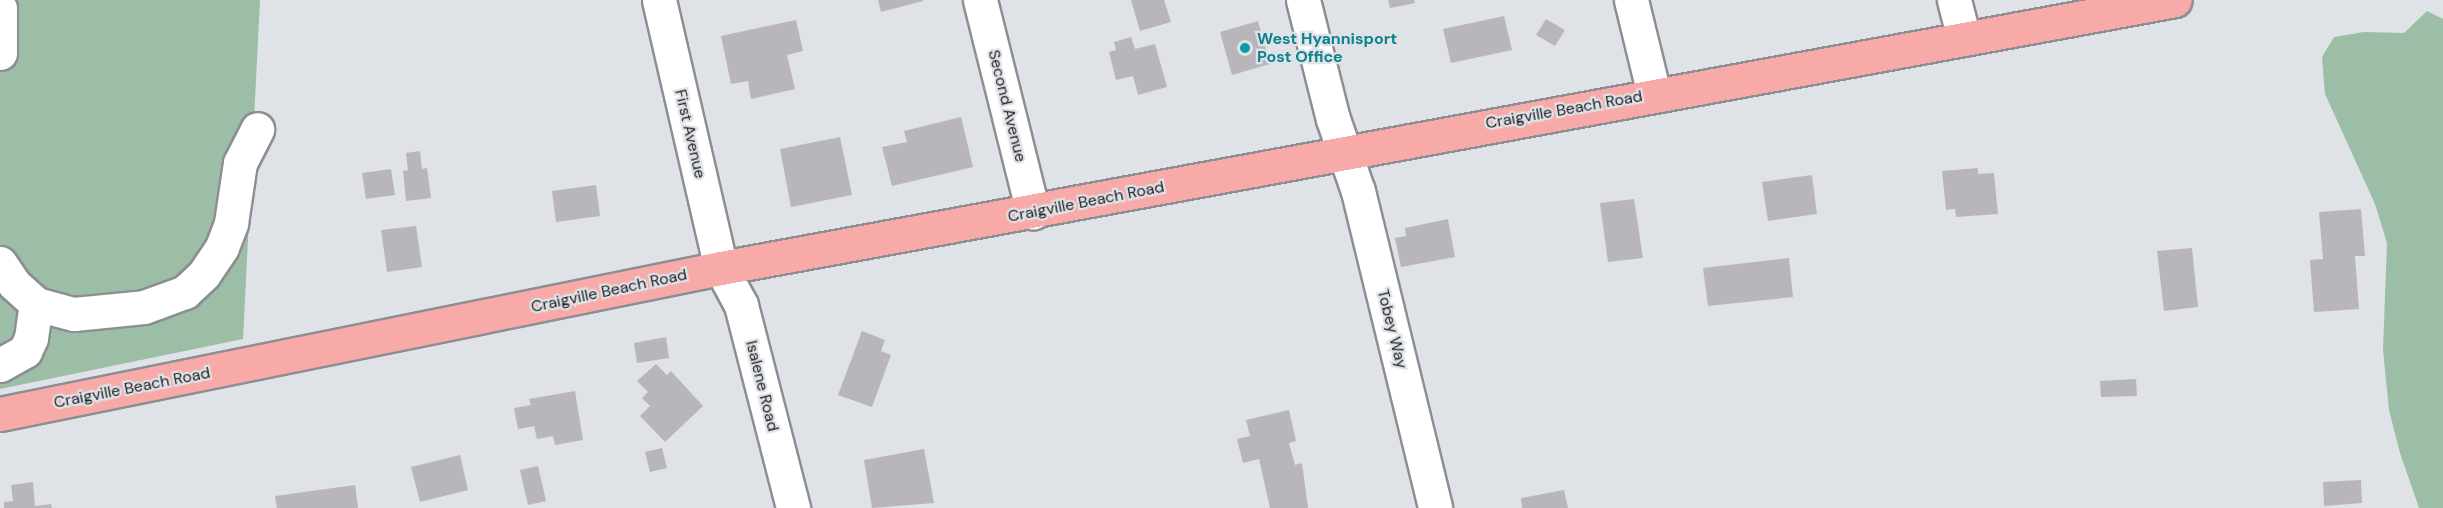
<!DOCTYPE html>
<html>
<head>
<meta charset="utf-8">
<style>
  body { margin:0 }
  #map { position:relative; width:2443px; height:508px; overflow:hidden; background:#dfe2e7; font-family:"DM Sans",sans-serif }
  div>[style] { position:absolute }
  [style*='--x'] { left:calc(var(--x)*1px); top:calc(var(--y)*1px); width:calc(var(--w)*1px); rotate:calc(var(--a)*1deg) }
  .green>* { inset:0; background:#9cbea7 }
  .building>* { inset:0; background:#b9b6bb }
  .roads { filter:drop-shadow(2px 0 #8c8e93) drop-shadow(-2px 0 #8c8e93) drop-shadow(0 2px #8c8e93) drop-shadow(0 -2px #8c8e93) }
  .minor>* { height:33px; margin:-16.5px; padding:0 16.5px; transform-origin:16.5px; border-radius:16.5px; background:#fff }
  .major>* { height:33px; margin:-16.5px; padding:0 16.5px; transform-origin:16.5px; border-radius:16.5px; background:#f7aaa8 }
  .dots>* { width:16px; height:16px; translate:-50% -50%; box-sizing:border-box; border:3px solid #dfe2e7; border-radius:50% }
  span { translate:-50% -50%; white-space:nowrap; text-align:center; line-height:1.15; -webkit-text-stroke:4.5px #dfe2e7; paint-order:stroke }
  .culture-label { font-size:16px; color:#0d838f; font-weight:700 }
  .left { translate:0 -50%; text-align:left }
  .street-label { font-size:16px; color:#202123 }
</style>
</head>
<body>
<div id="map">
  <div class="green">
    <i style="clip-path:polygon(0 0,260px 0,243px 339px,0 389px)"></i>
    <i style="clip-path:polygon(2427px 11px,2443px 19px,2443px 508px,2419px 508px,2400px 453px,2389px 410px,2383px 350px,2387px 243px,2375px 204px,2325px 94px,2322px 57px,2334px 37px,2364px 32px,2404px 33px)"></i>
  </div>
  <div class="building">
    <i style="clip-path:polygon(878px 0,923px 0,923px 1px,881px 12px)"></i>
    <i style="clip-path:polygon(1131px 0,1164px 0,1171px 22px,1140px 31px)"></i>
    <i style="clip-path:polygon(1388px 0,1414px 0,1415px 3px,1390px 8px)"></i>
    <i style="clip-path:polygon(1504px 16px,1512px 50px,1451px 63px,1443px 29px)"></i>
    <i style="clip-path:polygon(1546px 19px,1565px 30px,1555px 46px,1536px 35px)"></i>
    <i style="clip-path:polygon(796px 20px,803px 51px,787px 55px,795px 89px,751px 99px,748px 81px,731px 84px,721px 36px)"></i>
    <i style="clip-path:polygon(1258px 21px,1270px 64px,1232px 75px,1220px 32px)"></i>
    <i style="clip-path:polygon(1131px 37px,1135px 49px,1155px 44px,1167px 87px,1138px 95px,1133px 76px,1116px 80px,1109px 52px,1116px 50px,1114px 42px)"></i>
    <i style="clip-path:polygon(961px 117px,973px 167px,892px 186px,882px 147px,907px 142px,904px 131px)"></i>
    <i style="clip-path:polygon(840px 137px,852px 195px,791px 207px,780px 149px)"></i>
    <i style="clip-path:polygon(420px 151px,422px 169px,427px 168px,431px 198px,406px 201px,403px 171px,408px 170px,406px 153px)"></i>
    <i style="clip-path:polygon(1978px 168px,1978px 174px,1994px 173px,1998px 214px,1956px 217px,1955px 209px,1946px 210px,1942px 171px)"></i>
    <i style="clip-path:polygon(391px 169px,395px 195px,366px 199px,362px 173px)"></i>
    <i style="clip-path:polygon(1812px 175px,1817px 214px,1768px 221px,1762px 182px)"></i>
    <i style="clip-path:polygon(596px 185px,600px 216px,556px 222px,552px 191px)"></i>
    <i style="clip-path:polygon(1634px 199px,1643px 258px,1608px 262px,1600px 203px)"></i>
    <i style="clip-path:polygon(2361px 209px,2365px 256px,2355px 256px,2359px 309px,2314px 312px,2310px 260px,2323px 259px,2319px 212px)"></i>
    <i style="clip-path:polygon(1448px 219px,1455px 257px,1401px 267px,1395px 238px,1406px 236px,1405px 228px)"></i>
    <i style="clip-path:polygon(416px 226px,422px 267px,387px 272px,381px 230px)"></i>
    <i style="clip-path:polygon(2192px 248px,2198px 307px,2164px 311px,2157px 251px)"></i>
    <i style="clip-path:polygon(1789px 258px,1793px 297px,1708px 306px,1703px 268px)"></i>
    <i style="clip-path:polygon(862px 331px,885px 340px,881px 351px,891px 355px,872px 407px,838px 395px)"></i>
    <i style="clip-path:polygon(666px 337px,669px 358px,637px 363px,634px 343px)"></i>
    <i style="clip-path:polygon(656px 364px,667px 375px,671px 371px,703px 406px,665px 442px,640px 416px,650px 406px,642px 398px,648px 392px,637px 381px)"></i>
    <i style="clip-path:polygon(2136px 379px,2137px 396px,2101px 397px,2100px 381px)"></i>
    <i style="clip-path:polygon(575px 391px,583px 440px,555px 445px,553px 436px,537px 439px,534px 426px,518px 429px,514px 408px,531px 405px,529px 399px)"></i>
    <i style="clip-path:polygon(1289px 410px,1296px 441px,1289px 443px,1295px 465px,1302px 463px,1308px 508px,1270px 508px,1259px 459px,1243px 463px,1237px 439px,1250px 436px,1246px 420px)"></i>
    <i style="clip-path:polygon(662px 448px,667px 468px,650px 472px,645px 452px)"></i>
    <i style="clip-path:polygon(924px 449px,934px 503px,872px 508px,864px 460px)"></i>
    <i style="clip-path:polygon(460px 455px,468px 490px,420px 502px,411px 467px)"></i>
    <i style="clip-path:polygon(538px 466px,546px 501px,528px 505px,520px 470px)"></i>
    <i style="clip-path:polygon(2361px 480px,2362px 503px,2324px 506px,2323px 482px)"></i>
    <i style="clip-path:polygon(33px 482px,35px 506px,51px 504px,52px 508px,4px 508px,4px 502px,13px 501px,11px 485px)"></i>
    <i style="clip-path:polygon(355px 485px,358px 508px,277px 508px,275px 496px)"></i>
    <i style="clip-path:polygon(1564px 490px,1568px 508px,1522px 508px,1521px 498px)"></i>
  </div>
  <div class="roads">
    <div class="minor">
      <i style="--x:659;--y:0;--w:275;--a:77"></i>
      <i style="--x:721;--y:268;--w:42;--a:61.6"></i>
      <i style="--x:741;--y:305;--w:210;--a:75.6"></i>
      <i style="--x:980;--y:0;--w:219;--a:76"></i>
      <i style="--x:1303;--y:0;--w:123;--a:75.9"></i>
      <i style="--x:1333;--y:119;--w:76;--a:70.9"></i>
      <i style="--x:1358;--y:191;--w:326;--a:76.3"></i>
      <i style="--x:1631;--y:0;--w:97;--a:76.3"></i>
      <i style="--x:1954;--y:0;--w:40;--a:75.6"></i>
      <i style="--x:0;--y:8;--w:45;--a:90"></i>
      <i style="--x:0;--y:263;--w:25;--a:56"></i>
      <i style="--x:14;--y:284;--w:30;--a:42"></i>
      <i style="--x:36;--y:304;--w:39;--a:15"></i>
      <i style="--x:74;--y:314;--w:70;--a:-5.7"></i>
      <i style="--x:144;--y:307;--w:44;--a:-20.1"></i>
      <i style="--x:185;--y:292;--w:26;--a:-43"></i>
      <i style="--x:204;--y:274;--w:32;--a:-56"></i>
      <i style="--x:222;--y:247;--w:26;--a:-69"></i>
      <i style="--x:231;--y:223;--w:61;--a:-81.5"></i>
      <i style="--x:240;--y:163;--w:38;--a:-63"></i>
      <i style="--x:0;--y:365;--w:29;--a:-29"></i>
      <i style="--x:25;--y:351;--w:14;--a:-65"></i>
      <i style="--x:31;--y:338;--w:34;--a:-82"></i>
    </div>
    <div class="major">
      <i style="--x:0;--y:414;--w:736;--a:-11.45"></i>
      <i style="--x:721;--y:268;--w:1478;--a:-10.44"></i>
    </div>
  </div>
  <div class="dots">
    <i style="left:1245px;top:48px;background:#0f9aa8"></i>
  </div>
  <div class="culture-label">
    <span class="left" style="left:1257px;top:48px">West Hyannisport<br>Post Office</span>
  </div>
  <div class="street-label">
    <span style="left:1007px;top:106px;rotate:76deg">Second Avenue</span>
    <span style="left:1564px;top:110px;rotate:-10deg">Craigville Beach Road</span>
    <span style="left:690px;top:134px;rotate:77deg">First Avenue</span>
    <span style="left:1086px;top:202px;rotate:-11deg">Craigville Beach Road</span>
    <span style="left:609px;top:291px;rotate:-12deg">Craigville Beach Road</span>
    <span style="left:1392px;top:329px;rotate:76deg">Tobey Way</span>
    <span style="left:762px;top:386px;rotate:76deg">Isalene Road</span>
    <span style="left:132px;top:388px;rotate:-11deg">Craigville Beach Road</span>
  </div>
</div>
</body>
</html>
